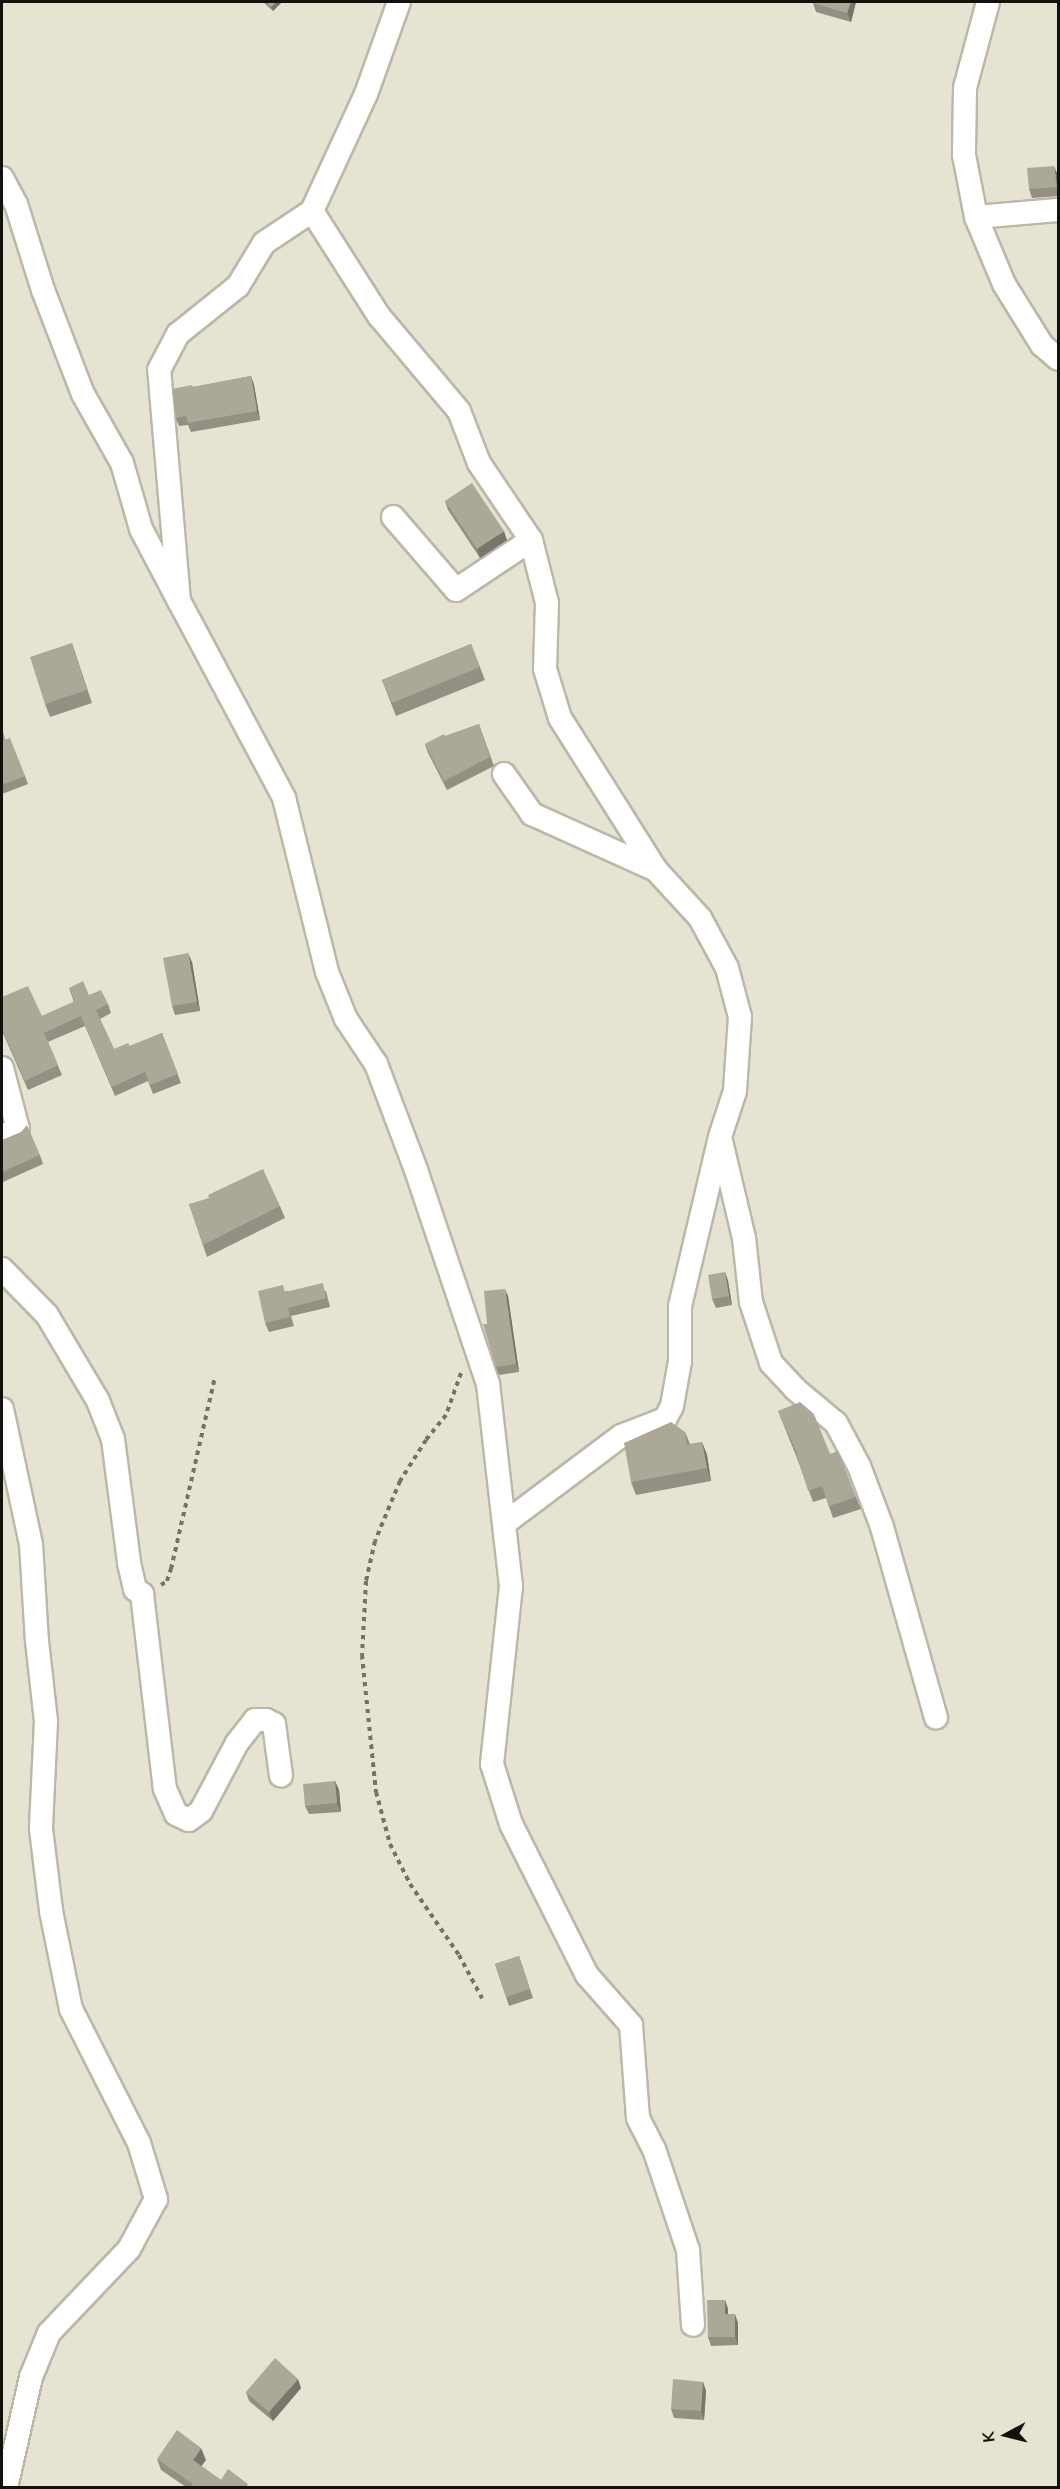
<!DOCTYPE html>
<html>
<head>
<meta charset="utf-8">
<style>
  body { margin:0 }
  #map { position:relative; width:1060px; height:2489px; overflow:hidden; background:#e6e3d2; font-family:Mulish,sans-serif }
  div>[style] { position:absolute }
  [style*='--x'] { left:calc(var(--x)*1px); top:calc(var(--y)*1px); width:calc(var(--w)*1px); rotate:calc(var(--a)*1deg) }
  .path>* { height:4px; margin-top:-2px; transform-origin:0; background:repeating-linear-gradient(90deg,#747267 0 4.5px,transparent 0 9px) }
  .roads { filter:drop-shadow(2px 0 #bab8a8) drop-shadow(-2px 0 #bab8a8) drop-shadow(0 2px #bab8a8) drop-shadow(0 -2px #bab8a8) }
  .minor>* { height:22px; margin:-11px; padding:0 11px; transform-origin:11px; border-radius:11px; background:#fff }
  .wall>* { inset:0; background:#939083 }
  .shaded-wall>* { inset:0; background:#78766a }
  .building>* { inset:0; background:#aba898 }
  span { translate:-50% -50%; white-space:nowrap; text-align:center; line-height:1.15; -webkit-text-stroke:4.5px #e6e3d2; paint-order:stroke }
  .frame { position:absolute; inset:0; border:3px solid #12110b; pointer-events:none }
  .north { position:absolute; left:976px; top:2405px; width:60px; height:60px; -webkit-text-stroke:4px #e6e3d2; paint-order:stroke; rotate:263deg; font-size:16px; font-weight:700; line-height:24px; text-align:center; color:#12110b }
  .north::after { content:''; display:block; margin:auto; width:21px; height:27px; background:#12110b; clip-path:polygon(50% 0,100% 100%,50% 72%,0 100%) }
</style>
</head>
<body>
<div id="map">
  <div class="path">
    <i style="--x:461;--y:1373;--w:45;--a:109.7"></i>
    <i style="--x:446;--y:1415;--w:32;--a:129"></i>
    <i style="--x:426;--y:1440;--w:49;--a:122.4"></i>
    <i style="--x:400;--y:1481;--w:65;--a:112.6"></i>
    <i style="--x:375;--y:1541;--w:41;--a:102.7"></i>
    <i style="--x:366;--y:1581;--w:74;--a:93.1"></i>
    <i style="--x:362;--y:1655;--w:138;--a:84.2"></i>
    <i style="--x:376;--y:1792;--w:54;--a:74.9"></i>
    <i style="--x:390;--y:1844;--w:45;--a:63.4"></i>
    <i style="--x:410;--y:1884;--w:86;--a:55.4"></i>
    <i style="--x:459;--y:1955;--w:49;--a:61.9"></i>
    <i style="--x:161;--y:1585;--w:7;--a:-34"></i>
    <i style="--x:167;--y:1581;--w:13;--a:-72"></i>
    <i style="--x:171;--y:1569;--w:197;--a:-77.1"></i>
  </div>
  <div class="roads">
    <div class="minor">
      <i style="--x:399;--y:2;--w:98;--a:109.7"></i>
      <i style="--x:366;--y:94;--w:129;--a:114.8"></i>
      <i style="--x:312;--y:211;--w:125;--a:57.5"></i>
      <i style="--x:379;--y:316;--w:124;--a:49.9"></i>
      <i style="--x:459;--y:411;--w:56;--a:69"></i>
      <i style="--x:479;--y:463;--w:93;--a:56"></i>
      <i style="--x:531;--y:540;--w:65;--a:75.7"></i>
      <i style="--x:547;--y:603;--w:66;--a:91.7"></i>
      <i style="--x:545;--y:669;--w:51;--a:73"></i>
      <i style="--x:560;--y:718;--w:180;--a:57.7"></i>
      <i style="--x:656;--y:870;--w:65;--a:47.5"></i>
      <i style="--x:700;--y:918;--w:57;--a:61.6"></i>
      <i style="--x:727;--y:968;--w:51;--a:75.1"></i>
      <i style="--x:740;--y:1017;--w:74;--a:93.9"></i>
      <i style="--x:735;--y:1091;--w:48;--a:108.1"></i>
      <i style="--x:720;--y:1137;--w:174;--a:103.3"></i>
      <i style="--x:680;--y:1306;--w:55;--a:90"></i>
      <i style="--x:680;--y:1361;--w:46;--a:100.1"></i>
      <i style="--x:672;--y:1406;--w:15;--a:118"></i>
      <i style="--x:665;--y:1419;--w:47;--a:158.9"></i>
      <i style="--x:621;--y:1436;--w:145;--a:143.1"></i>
      <i style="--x:988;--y:2;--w:89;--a:105"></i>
      <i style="--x:965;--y:88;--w:67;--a:90.9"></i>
      <i style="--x:964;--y:155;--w:63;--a:79"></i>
      <i style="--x:976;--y:217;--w:73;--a:67.3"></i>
      <i style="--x:1004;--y:284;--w:72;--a:58.1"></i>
      <i style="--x:1042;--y:345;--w:21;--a:41"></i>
      <i style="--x:2;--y:178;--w:30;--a:62"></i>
      <i style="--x:16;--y:204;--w:90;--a:72.6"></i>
      <i style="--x:43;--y:290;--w:111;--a:69"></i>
      <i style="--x:83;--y:394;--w:79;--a:60.5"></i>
      <i style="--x:122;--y:463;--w:69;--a:73.9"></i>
      <i style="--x:141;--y:529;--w:81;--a:62.2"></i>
      <i style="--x:179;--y:601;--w:232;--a:-94.9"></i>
      <i style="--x:159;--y:370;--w:41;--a:-62.2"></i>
      <i style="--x:178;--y:334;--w:77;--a:-38.7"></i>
      <i style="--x:238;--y:286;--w:50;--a:-58.8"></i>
      <i style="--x:264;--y:243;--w:58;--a:-33.7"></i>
      <i style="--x:976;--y:217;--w:82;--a:-4.9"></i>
      <i style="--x:393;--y:517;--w:96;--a:49.2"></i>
      <i style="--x:456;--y:590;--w:90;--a:-33.7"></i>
      <i style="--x:179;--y:601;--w:223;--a:61.9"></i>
      <i style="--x:284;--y:798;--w:179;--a:76.1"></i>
      <i style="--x:327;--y:972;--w:51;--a:68"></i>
      <i style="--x:346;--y:1019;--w:54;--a:56.3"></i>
      <i style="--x:376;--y:1064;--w:113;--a:69.3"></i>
      <i style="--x:416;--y:1170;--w:226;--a:71.4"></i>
      <i style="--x:488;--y:1384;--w:203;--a:83.5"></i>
      <i style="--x:511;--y:1586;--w:179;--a:96.1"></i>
      <i style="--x:492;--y:1764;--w:63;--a:72.4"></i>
      <i style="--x:511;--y:1824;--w:169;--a:63.3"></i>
      <i style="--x:587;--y:1975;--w:67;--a:48.7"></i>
      <i style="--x:631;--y:2025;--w:93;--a:85.7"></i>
      <i style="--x:638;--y:2118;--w:35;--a:63"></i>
      <i style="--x:654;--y:2149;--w:107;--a:71.4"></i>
      <i style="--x:688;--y:2250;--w:75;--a:86.2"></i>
      <i style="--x:504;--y:774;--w:49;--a:55"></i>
      <i style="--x:532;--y:814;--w:136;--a:24.3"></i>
      <i style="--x:2;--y:1068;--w:63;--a:75.3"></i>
      <i style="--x:18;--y:1129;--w:17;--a:156"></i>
      <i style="--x:721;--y:1141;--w:100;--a:76.7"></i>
      <i style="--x:744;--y:1238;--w:64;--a:83.8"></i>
      <i style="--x:751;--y:1302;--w:64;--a:71.8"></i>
      <i style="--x:771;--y:1363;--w:35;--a:47"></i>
      <i style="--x:795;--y:1389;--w:53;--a:39.7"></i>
      <i style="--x:836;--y:1423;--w:49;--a:61.9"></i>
      <i style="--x:859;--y:1466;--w:65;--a:69.3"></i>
      <i style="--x:882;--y:1527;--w:198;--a:74.2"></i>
      <i style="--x:2;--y:1269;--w:64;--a:45.6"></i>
      <i style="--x:47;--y:1315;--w:100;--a:59.3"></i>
      <i style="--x:98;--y:1401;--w:41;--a:68.5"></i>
      <i style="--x:113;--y:1439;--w:125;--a:82.6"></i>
      <i style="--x:129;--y:1563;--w:27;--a:77"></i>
      <i style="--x:135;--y:1589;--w:9;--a:36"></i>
      <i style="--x:142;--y:1594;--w:196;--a:83.3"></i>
      <i style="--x:165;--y:1789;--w:27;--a:66"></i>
      <i style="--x:176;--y:1814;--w:14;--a:25"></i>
      <i style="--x:189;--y:1820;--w:15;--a:-37"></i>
      <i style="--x:201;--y:1811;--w:77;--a:-62.1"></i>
      <i style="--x:237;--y:1743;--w:29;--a:-52"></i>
      <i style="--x:255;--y:1720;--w:11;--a:0"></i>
      <i style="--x:266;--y:1720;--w:9;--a:27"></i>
      <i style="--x:274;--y:1724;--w:52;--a:82.3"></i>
      <i style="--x:2;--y:1409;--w:138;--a:77.9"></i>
      <i style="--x:31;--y:1544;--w:97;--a:86.5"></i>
      <i style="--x:37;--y:1641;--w:81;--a:83.6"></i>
      <i style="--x:46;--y:1721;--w:108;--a:92.7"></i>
      <i style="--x:41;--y:1829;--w:83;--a:83"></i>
      <i style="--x:51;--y:1911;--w:100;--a:78.5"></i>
      <i style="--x:71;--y:2009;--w:150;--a:63.1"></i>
      <i style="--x:139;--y:2143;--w:59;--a:73.1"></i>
      <i style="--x:156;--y:2199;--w:57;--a:118.4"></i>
      <i style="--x:129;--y:2249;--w:116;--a:133.6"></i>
      <i style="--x:49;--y:2333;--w:48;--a:112.2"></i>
      <i style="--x:31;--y:2377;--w:114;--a:102.7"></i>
    </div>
  </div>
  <div class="wall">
    <i style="clip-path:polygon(263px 2px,282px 2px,273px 11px)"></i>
    <i style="clip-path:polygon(814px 2px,856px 2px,851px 22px,816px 12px,813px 3px)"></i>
    <i style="clip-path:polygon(1058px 175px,1059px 196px,1032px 198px,1029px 189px)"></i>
    <i style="clip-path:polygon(251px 376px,254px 385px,260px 420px,191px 432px,188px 425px,179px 426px,176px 418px,193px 387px)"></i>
    <i style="clip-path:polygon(445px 501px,507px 540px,480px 558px,448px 510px)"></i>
    <i style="clip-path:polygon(72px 643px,92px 703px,50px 717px,45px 704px)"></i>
    <i style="clip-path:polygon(471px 644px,485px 680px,396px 716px,382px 680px)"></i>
    <i style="clip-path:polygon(479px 724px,494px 766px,447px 790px,428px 753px,425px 744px)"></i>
    <i style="clip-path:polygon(2px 727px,5px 740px,25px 776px,28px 784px,2px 794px)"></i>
    <i style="clip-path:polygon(192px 962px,200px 1011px,175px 1015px,172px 1006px)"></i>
    <i style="clip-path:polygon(69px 988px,89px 995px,108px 1004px,111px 1013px,100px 1019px,114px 1049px,130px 1046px,162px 1033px,181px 1083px,153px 1094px,148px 1081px,115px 1096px,85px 1026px,48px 1042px,62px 1075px,28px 1090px,2px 1031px,2px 997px,42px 1016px,74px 1002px)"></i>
    <i style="clip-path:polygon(2px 1140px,40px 1155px,43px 1164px,3px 1182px,2px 1179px)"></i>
    <i style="clip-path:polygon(189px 1204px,280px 1206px,285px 1218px,207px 1257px)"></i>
    <i style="clip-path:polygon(725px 1272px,728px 1281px,732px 1305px,716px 1308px,712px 1299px)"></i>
    <i style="clip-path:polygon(286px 1291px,326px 1291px,330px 1307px,291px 1316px,294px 1326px,269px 1332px,265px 1323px)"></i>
    <i style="clip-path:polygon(508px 1296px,519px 1372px,499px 1375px,496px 1367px,487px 1324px)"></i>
    <i style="clip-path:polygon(778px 1411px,830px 1454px,856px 1497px,861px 1509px,833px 1518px,826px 1498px,813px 1502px,797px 1458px)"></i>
    <i style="clip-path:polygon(685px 1432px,690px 1444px,702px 1442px,707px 1455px,711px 1481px,636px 1495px,631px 1482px)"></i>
    <i style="clip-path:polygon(335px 1781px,339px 1790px,341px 1812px,309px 1814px,305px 1806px)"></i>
    <i style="clip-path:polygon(519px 1956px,533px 1998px,509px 2006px,495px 1964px)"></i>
    <i style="clip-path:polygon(725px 2300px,728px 2309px,728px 2314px,738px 2323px,738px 2345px,711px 2346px,708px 2337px)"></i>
    <i style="clip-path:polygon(703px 2382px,706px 2391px,704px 2420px,674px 2418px,671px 2409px)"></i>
    <i style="clip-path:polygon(301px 2388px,273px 2421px,249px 2401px,246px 2392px)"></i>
    <i style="clip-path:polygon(157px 2459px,206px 2460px,201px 2466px,221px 2480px,250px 2487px,186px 2487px,161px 2470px)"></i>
  </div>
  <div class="shaded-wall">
    <i style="clip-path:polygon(276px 2px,282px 2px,273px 11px,271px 7px)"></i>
    <i style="clip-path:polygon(851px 2px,856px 2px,851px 22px,847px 13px)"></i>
    <i style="clip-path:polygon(1054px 166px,1058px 175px,1059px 191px,1057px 187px)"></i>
    <i style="clip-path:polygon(251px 376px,254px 385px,260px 420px,257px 411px)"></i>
    <i style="clip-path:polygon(504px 531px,507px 540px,480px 558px,477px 549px)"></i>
    <i style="clip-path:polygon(188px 953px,192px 962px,200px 1011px,197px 1002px)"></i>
    <i style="clip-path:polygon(725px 1272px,728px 1281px,732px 1305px,729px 1296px)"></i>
    <i style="clip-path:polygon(505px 1289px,508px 1296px,519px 1372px,516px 1364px)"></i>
    <i style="clip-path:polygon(702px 1442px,707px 1455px,711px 1481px,707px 1468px)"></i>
    <i style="clip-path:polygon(335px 1781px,339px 1790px,341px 1812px,337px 1803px)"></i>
    <i style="clip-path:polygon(725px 2300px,728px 2309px,728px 2323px,725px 2314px)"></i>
    <i style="clip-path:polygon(735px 2314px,738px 2323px,738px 2345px,735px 2337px)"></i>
    <i style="clip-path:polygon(298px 2379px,301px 2388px,273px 2421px,269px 2412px)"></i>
    <i style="clip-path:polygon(703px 2382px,706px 2391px,704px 2420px,701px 2411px)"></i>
    <i style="clip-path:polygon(201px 2448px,206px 2460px,197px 2472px,193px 2460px)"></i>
  </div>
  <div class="building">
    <i style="clip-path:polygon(266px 2px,276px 2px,271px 7px)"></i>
    <i style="clip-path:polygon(814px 2px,851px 2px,847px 13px,813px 3px)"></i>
    <i style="clip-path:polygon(1054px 166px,1057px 187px,1029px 189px,1027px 168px)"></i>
    <i style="clip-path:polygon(251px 376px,257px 411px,188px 423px,186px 416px,176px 418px,172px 389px,192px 385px,193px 387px)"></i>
    <i style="clip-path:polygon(472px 483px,504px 531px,477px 549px,445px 501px)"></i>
    <i style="clip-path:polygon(72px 643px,87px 690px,45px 704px,30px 657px)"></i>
    <i style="clip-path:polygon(471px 644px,480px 667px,392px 703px,382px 680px)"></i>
    <i style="clip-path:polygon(479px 724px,490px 757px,444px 781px,425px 744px,444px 734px,445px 736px)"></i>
    <i style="clip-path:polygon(2px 731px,4px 740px,10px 738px,25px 776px,2px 785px)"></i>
    <i style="clip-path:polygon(188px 953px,197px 1002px,172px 1006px,163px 958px)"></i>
    <i style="clip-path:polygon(83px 981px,89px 995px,101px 990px,108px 1004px,96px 1010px,114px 1049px,128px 1043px,130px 1046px,162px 1033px,178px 1074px,150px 1085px,145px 1072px,112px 1087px,81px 1016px,44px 1033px,58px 1065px,25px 1081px,2px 1029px,2px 997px,28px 986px,42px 1016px,75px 1001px,69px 988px)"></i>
    <i style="clip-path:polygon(27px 1125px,40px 1155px,2px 1172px,2px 1140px,21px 1132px)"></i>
    <i style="clip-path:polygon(263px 1169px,280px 1206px,203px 1245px,189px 1204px,209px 1198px,208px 1195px)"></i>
    <i style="clip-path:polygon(725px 1272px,729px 1296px,712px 1299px,708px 1275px)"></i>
    <i style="clip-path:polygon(323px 1283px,326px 1298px,288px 1308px,290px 1317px,265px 1323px,258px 1291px,283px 1285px,285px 1292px)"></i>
    <i style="clip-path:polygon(505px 1289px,516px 1364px,496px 1367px,483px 1324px,487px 1324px,484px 1291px)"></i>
    <i style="clip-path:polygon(800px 1402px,814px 1414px,830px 1454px,838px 1451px,856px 1497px,829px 1506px,822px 1486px,808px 1491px,795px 1449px,778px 1411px)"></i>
    <i style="clip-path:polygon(671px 1422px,685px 1432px,687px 1445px,702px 1442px,707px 1468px,631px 1482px,624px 1443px)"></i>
    <i style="clip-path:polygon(335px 1781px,337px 1803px,305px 1806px,303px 1784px)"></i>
    <i style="clip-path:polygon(519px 1956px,530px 1989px,506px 1997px,495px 1964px)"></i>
    <i style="clip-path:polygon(707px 2300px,725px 2300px,725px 2314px,735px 2314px,735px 2337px,708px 2337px)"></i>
    <i style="clip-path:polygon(275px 2358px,298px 2379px,269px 2412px,246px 2392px)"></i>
    <i style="clip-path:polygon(673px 2379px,703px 2382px,701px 2411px,671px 2409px)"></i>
    <i style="clip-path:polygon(177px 2430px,201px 2448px,193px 2460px,221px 2480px,228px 2469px,248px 2484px,246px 2487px,190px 2487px,193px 2484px,157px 2459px)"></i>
  </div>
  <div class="frame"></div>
  <div class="north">K</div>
</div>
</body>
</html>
